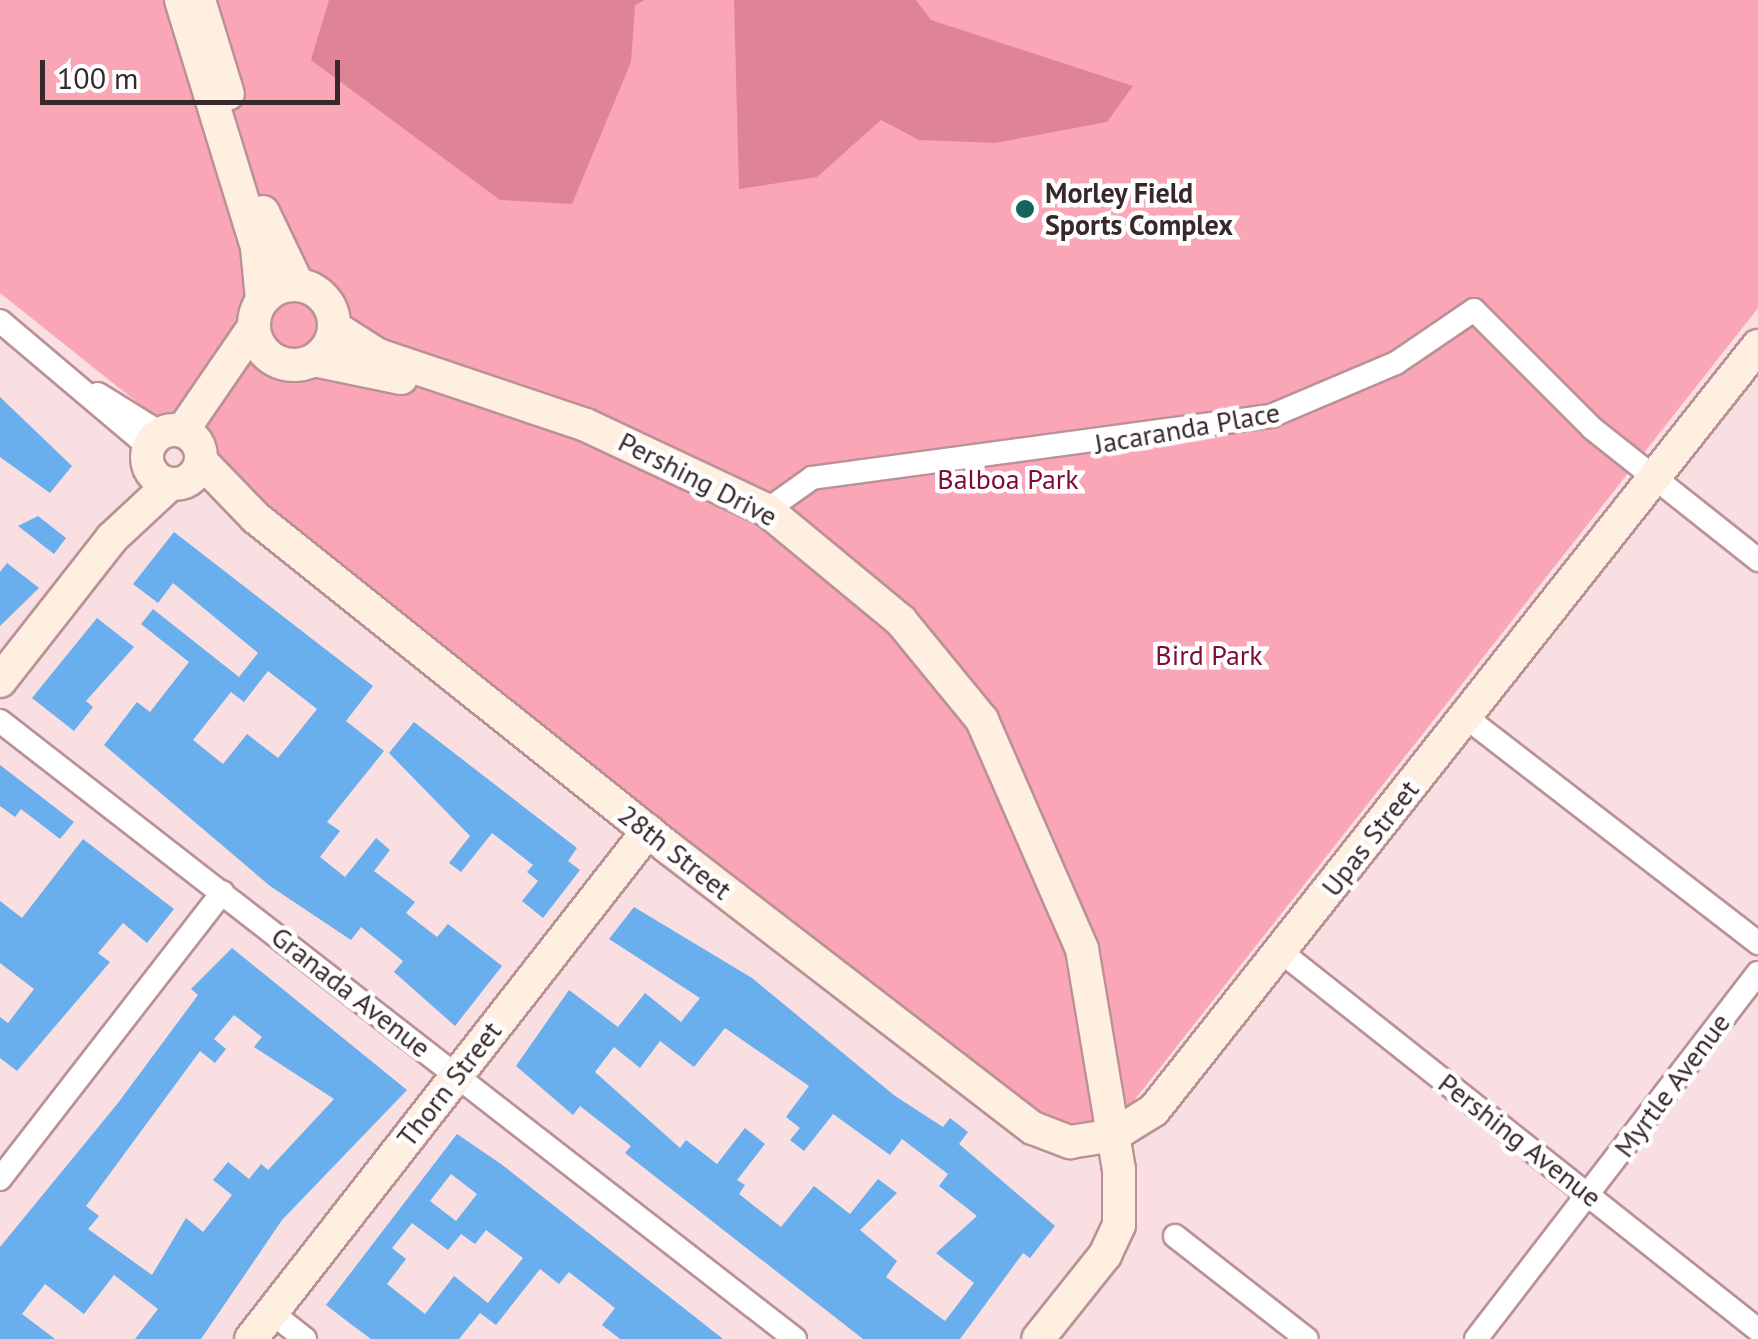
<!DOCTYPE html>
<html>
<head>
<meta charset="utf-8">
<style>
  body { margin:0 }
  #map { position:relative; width:1758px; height:1339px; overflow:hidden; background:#f9dee2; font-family:"PT Sans",sans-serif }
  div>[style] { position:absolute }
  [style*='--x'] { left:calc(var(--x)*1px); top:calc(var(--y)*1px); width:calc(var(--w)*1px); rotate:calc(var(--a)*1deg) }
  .green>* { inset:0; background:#fba6b6 }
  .forest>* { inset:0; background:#df8396 }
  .building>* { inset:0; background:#6aafed }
  .roads { filter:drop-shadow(2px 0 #bb9198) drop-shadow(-2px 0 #bb9198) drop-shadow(0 2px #bb9198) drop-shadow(0 -2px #bb9198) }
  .street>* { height:22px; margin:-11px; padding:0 11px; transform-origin:11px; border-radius:11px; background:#fff }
  .secondary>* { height:32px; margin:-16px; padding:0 16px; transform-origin:16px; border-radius:16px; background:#feefe0 }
  .secondary>.ring { margin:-16px; padding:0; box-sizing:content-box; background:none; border:32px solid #feefe0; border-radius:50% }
  .dots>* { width:28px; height:28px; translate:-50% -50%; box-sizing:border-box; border:5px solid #fff; border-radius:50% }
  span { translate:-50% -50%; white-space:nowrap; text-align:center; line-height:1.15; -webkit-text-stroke:9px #fff; paint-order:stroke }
  .poi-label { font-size:28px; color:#39282b; font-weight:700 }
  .left { translate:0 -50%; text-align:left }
  .street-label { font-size:28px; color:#39282b }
  .park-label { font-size:28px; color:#7c0b35 }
  .scale { position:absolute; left:40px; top:60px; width:300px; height:45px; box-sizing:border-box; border:5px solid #39282b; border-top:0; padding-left:12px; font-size:30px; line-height:35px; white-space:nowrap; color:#39282b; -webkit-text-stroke:8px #fff; paint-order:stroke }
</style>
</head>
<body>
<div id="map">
  <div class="green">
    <i style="clip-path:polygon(0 0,1758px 0,1758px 308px,1129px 1107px,1077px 1126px,1076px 1149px,190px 455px,197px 450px,0 293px)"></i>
  </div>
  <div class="forest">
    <i style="clip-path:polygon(329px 0,645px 0,635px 5px,631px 62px,572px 204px,500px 200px,311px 60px)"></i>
    <i style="clip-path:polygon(734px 0,916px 0,931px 20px,1133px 86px,1107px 122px,995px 143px,919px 140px,881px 120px,817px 177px,739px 189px)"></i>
  </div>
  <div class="building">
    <i style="clip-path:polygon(0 397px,72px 466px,50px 493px,0 457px)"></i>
    <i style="clip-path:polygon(38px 516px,66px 538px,54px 554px,18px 526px)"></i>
    <i style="clip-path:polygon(evenodd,174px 532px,373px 686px,346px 721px,384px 751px,327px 822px,340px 831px,320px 857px,345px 877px,376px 838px,390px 850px,374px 871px,415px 902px,406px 913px,437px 937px,448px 924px,502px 966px,455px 1026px,394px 972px,403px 961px,361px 927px,351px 940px,270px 886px,104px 745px,137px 702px,150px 712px,189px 662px,141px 624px,153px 609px,239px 677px,258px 653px,173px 583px,158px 603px,133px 584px,174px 532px,268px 671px,317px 709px,278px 758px,247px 734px,223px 764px,193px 740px,231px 692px,244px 702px,268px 671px)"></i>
    <i style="clip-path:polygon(7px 563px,39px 588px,0 626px,0 572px)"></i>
    <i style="clip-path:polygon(97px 618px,134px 647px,86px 701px,93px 707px,74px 731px,32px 698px)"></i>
    <i style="clip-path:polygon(414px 722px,577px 848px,568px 861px,580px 870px,543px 918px,522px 901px,538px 881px,527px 872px,533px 865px,492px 833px,461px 872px,449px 863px,470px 836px,389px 753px)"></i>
    <i style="clip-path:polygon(0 765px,74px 822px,60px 839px,21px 809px,15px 817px,0 806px)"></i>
    <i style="clip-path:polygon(83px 839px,174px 909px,147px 943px,123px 923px,98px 953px,110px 962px,17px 1071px,0 1058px,0 1017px,8px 1023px,34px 989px,0 963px,0 901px,22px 918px)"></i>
    <i style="clip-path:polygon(evenodd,634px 907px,752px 978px,895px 1096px,943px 1127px,950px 1118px,968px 1132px,959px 1144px,1055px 1226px,1030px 1258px,1023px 1253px,960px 1339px,863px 1339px,625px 1153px,631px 1146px,580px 1106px,573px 1115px,516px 1066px,569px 990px,618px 1027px,645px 993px,681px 1022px,700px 998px,609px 939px,634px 907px,725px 1028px,809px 1086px,786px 1117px,800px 1128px,790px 1140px,804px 1151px,833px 1114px,890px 1155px,902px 1139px,948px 1174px,939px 1186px,977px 1216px,936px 1253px,974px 1283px,945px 1321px,886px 1277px,897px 1261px,860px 1230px,897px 1193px,878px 1179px,850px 1214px,814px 1186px,781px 1227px,739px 1194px,745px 1185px,737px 1180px,765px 1144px,745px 1128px,717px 1164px,686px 1140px,680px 1148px,595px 1072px,614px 1047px,640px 1068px,660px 1041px,694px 1067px,725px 1028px)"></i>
    <i style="clip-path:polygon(evenodd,232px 948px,407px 1090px,282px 1220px,201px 1339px,135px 1339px,158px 1309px,114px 1275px,84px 1314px,45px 1284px,22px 1314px,55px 1339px,0 1339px,0 1247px,118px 1103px,198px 995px,191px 989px,232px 948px,234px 1015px,262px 1037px,254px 1047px,334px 1099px,268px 1170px,261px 1164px,249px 1179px,228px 1162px,213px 1180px,232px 1195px,203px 1232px,186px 1218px,152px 1275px,88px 1229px,99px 1216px,86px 1206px,200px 1051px,215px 1063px,226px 1049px,214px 1039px,234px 1015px)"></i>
    <i style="clip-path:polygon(evenodd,457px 1134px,501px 1164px,723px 1339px,620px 1339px,602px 1325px,615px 1308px,569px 1272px,559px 1284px,540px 1269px,496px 1325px,480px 1313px,523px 1258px,486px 1230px,475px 1244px,461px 1234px,448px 1250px,412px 1223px,392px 1248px,406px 1259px,387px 1284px,425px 1314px,454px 1276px,488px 1303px,459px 1339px,371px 1339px,352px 1325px,326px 1305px,457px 1134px,451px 1174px,477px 1194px,456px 1221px,430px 1201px,451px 1174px)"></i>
  </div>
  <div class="roads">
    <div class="street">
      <i style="--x:0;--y:321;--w:195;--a:40.2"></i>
      <i style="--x:98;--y:394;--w:74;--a:31.8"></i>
      <i style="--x:767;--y:510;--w:55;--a:-35.4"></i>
      <i style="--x:812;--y:478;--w:463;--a:-7.7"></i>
      <i style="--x:1271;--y:416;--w:136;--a:-23"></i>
      <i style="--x:1396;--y:363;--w:94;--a:-34.2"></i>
      <i style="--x:1474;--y:310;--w:168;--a:45"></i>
      <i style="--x:1593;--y:429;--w:211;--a:38.4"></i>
      <i style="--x:1463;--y:715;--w:373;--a:37.7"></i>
      <i style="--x:0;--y:721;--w:1007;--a:37.86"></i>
      <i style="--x:1280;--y:951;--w:610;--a:38.41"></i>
      <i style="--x:0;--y:1179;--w:363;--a:-52.2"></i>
      <i style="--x:1175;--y:1236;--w:167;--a:38"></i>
      <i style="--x:272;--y:1313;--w:42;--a:38.2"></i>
      <i style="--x:1476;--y:1339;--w:462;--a:-52.4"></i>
    </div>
    <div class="secondary">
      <i style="--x:181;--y:0;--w:258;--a:72.9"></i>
      <i style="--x:257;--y:247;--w:53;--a:84.6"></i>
      <i style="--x:199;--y:0;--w:98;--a:72.9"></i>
      <i style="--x:263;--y:212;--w:81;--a:64.4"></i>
      <i class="ring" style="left:254px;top:285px;width:48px;height:48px"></i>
      <i style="--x:334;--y:327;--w:52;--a:32.5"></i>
      <i style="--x:378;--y:355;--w:219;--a:18.6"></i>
      <i style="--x:586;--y:425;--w:200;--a:25.2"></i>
      <i style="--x:767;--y:510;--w:174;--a:39.6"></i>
      <i style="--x:901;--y:621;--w:128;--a:50.7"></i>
      <i style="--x:982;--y:720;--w:250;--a:66.4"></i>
      <i style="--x:1082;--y:949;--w:224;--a:80.5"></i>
      <i style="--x:1119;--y:1170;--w:55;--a:90"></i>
      <i style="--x:1119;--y:1225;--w:33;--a:115"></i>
      <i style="--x:1105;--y:1255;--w:107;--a:128.6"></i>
      <i style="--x:314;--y:360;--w:89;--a:11.7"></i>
      <i class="ring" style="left:147px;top:430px;width:22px;height:22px"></i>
      <i style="--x:183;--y:430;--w:124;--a:-55.5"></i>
      <i style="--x:201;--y:461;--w:79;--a:46"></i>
      <i style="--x:256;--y:518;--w:529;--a:38.63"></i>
      <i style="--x:669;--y:848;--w:459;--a:37.6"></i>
      <i style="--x:1033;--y:1128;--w:40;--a:21"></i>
      <i style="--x:1070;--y:1142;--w:45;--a:-9"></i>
      <i style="--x:1114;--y:1135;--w:47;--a:-32"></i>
      <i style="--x:1154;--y:1110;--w:974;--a:-51.67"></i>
      <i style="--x:0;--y:681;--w:182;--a:-51.9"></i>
      <i style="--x:112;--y:538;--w:79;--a:-43"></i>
      <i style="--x:251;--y:1339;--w:645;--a:-51.99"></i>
    </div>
  </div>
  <div class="dots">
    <i style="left:1025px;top:209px;background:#17635d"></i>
  </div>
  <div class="poi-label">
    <span class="left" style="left:1045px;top:209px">Morley Field<br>Sports Complex</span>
  </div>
  <div class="street-label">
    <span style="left:1187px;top:428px;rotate:-10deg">Jacaranda Place</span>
    <span style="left:698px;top:479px;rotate:27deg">Pershing Drive</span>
    <span style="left:1370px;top:838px;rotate:-52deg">Upas Street</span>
    <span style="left:675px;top:852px;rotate:38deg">28th Street</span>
    <span style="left:351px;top:992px;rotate:38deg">Granada Avenue</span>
    <span style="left:449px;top:1084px;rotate:-52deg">Thorn Street</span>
    <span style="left:1672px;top:1085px;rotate:-53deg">Myrtle Avenue</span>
    <span style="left:1520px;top:1140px;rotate:38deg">Pershing Avenue</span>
  </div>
  <div class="park-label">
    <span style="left:1008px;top:479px">Balboa Park</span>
    <span style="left:1209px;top:655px">Bird Park</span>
  </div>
  <div class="scale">100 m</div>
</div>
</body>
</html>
